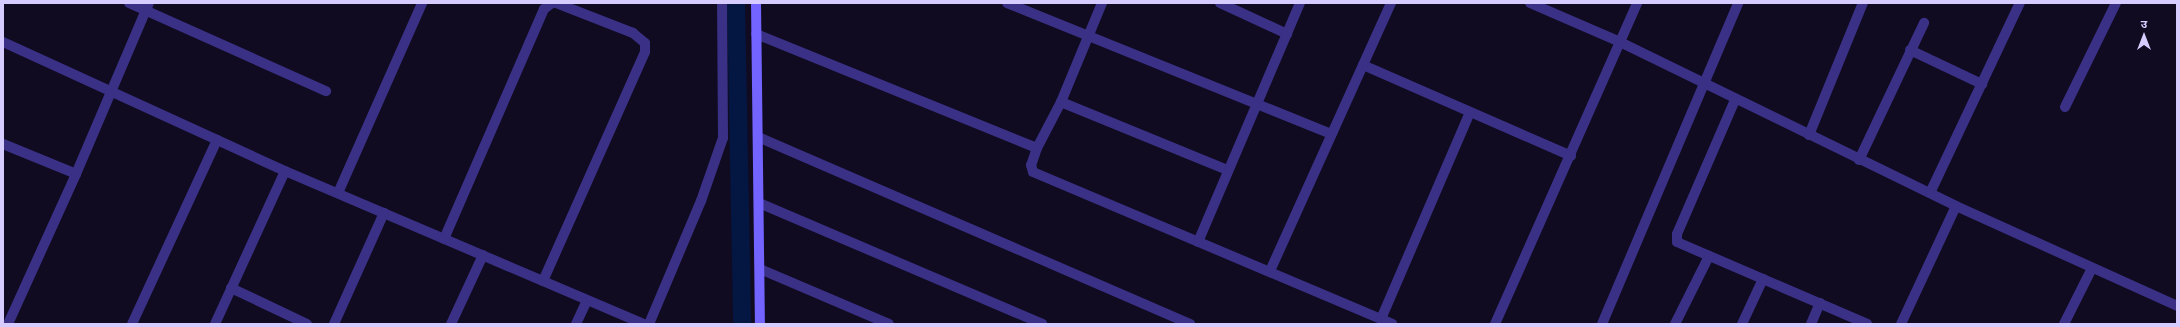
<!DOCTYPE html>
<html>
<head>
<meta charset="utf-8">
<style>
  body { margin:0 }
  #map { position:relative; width:2180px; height:327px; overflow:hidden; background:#110b22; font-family:Jost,"Noto Sans Devanagari",sans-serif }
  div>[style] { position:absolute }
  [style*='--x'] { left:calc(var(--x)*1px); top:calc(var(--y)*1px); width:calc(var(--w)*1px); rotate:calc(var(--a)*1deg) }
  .canal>* { height:18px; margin:-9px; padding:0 9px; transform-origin:9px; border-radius:9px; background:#041642 }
  .street>* { height:10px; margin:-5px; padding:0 5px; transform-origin:5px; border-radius:5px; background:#3a3186 }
  .secondary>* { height:10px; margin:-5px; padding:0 5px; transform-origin:5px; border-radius:5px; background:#7363ff }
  span { translate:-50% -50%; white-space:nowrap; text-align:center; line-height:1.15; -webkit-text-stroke:3px #110b22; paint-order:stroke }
  .frame { position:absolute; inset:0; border:4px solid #d6ccff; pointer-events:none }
  .north { position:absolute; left:2124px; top:16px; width:40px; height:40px; -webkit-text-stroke:3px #110b22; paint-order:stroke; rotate:0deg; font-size:11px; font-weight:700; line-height:16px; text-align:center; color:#d6ccff }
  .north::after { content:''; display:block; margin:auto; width:14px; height:18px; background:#d6ccff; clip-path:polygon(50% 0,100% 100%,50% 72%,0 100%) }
</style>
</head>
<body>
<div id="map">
  <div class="canal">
    <i style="--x:736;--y:3;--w:321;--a:88.9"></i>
  </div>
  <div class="street">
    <i style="--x:129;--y:3;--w:216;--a:24.1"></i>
    <i style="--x:1007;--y:3;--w:350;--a:22"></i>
    <i style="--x:1102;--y:3;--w:107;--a:112.5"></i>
    <i style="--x:1061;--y:102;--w:52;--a:117.6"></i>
    <i style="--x:1037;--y:148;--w:18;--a:109"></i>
    <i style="--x:1031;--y:165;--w:7;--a:74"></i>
    <i style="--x:1033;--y:172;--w:390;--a:22.9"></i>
    <i style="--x:1220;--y:3;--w:74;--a:24.8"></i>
    <i style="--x:1530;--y:3;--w:98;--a:23.4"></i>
    <i style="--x:1620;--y:42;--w:374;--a:26"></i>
    <i style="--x:1956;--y:206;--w:243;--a:24.3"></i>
    <i style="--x:756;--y:34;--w:303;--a:22.1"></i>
    <i style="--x:3;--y:42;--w:310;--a:24.6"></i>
    <i style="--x:285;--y:171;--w:389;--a:23.1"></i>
    <i style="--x:1910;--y:50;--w:80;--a:25.3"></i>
    <i style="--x:1363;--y:65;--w:227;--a:23.6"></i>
    <i style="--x:1735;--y:100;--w:146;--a:113.4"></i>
    <i style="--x:1677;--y:234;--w:8;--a:90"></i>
    <i style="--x:1677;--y:242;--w:207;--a:23.3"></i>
    <i style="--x:1061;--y:102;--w:180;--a:22.2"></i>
    <i style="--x:2065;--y:107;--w:116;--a:-63.9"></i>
    <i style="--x:1809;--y:135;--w:143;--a:-67.8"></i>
    <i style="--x:758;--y:137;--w:471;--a:23.4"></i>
    <i style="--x:3;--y:144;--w:79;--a:22.3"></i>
    <i style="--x:76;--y:174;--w:186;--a:-66.9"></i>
    <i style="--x:1859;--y:160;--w:152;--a:-64.6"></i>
    <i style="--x:338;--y:193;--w:208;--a:-66.1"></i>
    <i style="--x:1930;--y:193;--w:210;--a:-64.7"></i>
    <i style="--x:759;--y:203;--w:308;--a:23.1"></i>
    <i style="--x:444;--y:239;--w:251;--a:-66.5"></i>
    <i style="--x:544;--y:9;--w:10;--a:-37"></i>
    <i style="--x:1198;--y:242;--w:260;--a:-66.9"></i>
    <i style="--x:760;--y:269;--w:140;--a:23.1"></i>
    <i style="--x:1270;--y:271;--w:294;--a:-65.7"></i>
    <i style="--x:543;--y:281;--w:251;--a:-66"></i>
    <i style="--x:645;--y:52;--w:9;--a:-90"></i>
    <i style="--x:645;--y:43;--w:16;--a:-140"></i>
    <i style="--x:633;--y:33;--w:83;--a:-158.7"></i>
    <i style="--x:231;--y:288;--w:84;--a:25.3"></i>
    <i style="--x:1381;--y:319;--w:225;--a:-66.7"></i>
    <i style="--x:8;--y:324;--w:165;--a:-65.6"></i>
    <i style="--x:132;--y:324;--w:203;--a:-65.2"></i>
    <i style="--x:215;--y:324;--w:168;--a:-65.4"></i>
    <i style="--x:334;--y:324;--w:122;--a:-65.8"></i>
    <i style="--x:451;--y:324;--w:76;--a:-65.1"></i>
    <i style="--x:576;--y:324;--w:26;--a:-65"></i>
    <i style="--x:649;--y:324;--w:134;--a:-67.1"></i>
    <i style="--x:701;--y:201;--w:67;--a:-70.8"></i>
    <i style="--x:723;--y:138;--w:135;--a:-90.4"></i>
    <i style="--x:1495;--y:324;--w:351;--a:-66.1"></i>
    <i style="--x:1602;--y:324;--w:349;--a:-67"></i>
    <i style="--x:1675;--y:324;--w:76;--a:-63.4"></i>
    <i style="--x:1742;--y:324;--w:50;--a:-65"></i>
    <i style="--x:1811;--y:324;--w:23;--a:-67"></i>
    <i style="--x:1901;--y:324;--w:130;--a:-65"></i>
    <i style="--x:2064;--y:324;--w:63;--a:-63.4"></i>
  </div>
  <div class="secondary">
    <i style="--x:756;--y:3;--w:321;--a:89.3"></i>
  </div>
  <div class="frame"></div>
  <div class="north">उ</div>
</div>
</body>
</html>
